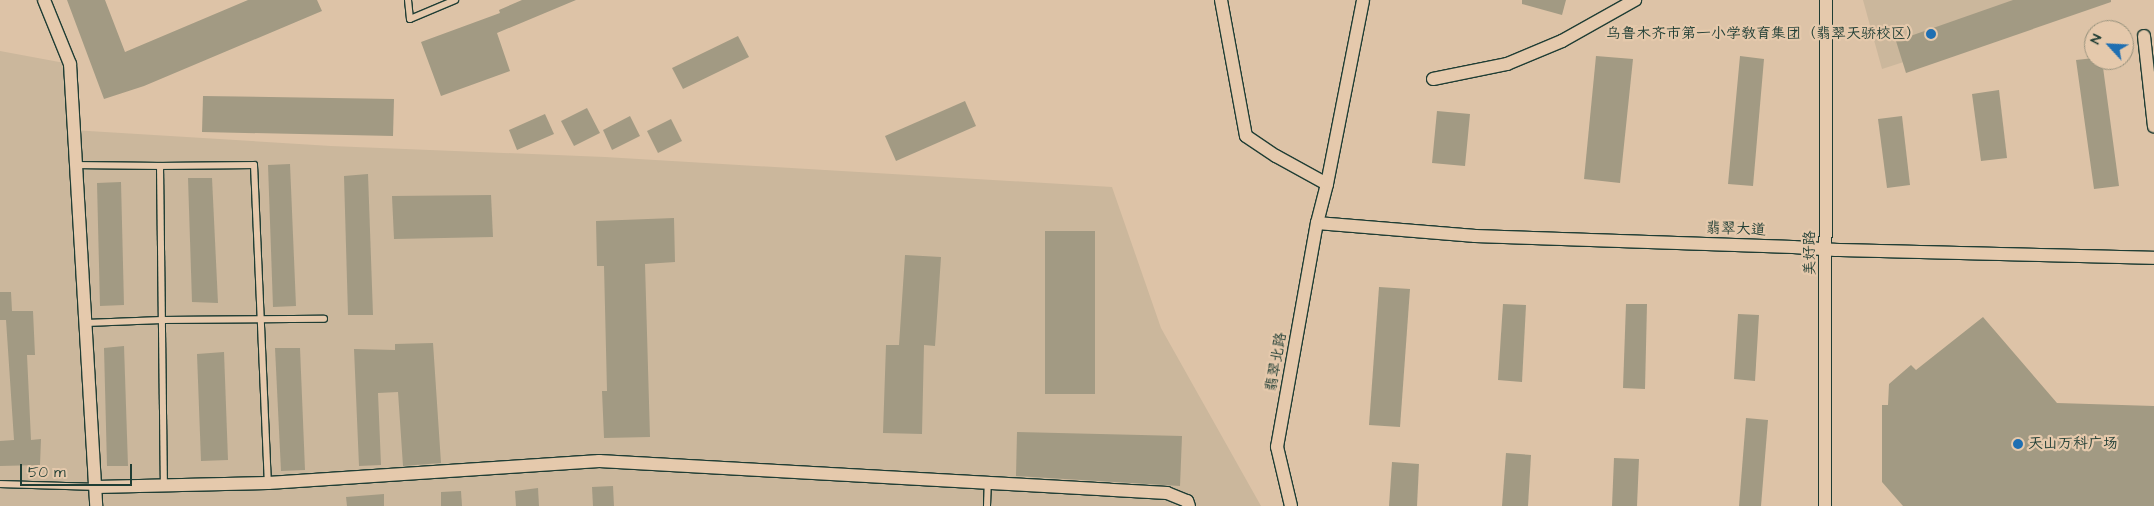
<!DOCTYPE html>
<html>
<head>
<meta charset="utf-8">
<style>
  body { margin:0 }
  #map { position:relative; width:2154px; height:506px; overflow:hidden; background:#ddc3a7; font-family:"Architects Daughter","LXGW WenKai TC",sans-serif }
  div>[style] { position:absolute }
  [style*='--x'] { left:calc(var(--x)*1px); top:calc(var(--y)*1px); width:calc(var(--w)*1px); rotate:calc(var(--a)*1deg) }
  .built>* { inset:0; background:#cbb79c }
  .building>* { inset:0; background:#a29a83 }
  .roads { filter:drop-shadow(1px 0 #1f3d34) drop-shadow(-1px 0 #1f3d34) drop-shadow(0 1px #1f3d34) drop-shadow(0 -1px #1f3d34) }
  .service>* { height:6px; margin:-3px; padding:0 3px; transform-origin:3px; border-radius:3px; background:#e5c9ac }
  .minor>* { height:12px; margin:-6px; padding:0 6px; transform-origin:6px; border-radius:6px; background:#e5c9ac }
  .dots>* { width:14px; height:14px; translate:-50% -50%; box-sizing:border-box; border:2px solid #e5c9ac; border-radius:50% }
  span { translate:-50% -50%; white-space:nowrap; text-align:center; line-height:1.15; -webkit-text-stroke:4.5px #e5c9ac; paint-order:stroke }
  .poi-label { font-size:15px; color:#1f3d34 }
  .right { translate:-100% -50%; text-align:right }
  .left { translate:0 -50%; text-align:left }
  .street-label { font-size:15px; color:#1f3d34 }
  .north { position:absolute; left:2084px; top:20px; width:50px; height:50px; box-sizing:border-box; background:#e5c9ac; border:1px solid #96917c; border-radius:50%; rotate:295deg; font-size:14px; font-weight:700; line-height:20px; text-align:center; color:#1f3d34 }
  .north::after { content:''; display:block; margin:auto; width:18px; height:22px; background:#1f6fb2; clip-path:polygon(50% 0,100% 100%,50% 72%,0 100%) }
  .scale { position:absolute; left:20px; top:464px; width:112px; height:22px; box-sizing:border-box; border:2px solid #1f3d34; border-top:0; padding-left:6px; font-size:15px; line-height:18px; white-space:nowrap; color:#1f3d34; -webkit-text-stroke:4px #e5c9ac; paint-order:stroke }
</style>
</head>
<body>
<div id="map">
  <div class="built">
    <i style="clip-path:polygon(1863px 0,2095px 0,1882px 69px)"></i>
    <i style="clip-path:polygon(0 51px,70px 64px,72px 130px,331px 146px,605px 157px,1112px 187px,1161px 328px,1261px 506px,0 506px)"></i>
  </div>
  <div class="building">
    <i style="clip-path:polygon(67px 0,105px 0,125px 52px,248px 0,317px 0,322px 11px,144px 86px,104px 99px)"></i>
    <i style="clip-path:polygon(522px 0,576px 0,497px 33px,510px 71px,441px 96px,421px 42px,500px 13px,499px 10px)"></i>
    <i style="clip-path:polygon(1522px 0,1566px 0,1562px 15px,1522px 4px)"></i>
    <i style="clip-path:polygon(2013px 0,2111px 0,2111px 2px,1906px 73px,1896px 41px)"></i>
    <i style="clip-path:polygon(738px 36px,749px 57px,683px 89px,672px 68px)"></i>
    <i style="clip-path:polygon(1596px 56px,1633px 59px,1620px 183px,1584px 179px)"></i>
    <i style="clip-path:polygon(1740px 56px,1764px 59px,1753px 186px,1728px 184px)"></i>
    <i style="clip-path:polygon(2094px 58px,2094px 60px,2102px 60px,2119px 186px,2094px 189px,2076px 60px)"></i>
    <i style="clip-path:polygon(1999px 90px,2007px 158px,1981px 161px,1972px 94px)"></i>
    <i style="clip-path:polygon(203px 96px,394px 99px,393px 136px,202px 132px)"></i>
    <i style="clip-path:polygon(965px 101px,976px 126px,896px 161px,885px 136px)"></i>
    <i style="clip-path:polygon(587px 108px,600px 133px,574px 146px,561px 121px)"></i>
    <i style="clip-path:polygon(1437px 111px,1470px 114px,1465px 166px,1432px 163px)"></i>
    <i style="clip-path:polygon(545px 114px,554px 134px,517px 150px,509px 130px)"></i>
    <i style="clip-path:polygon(630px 116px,640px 136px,612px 150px,603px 130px)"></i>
    <i style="clip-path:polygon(1902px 116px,1910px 185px,1887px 188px,1878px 119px)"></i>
    <i style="clip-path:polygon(671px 119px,682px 141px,658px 153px,647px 131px)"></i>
    <i style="clip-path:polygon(290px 164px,296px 306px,273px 307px,268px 165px)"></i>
    <i style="clip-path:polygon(368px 174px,373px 315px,348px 315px,344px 176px)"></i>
    <i style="clip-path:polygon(188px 178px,212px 178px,218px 303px,192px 302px)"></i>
    <i style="clip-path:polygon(121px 182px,124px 305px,100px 306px,97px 183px)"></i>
    <i style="clip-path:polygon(491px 195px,493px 237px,394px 239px,392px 196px)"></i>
    <i style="clip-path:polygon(674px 218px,675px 262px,645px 264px,650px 437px,604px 438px,602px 391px,607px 391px,604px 266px,597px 266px,596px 221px)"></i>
    <i style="clip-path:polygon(1045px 231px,1095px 231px,1095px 394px,1045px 394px)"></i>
    <i style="clip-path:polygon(905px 255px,941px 257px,935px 346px,924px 345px,922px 434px,883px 433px,886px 345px,899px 345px)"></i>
    <i style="clip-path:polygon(1379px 287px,1410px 289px,1400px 427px,1369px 425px)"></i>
    <i style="clip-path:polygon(0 292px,11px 292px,12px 311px,33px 311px,35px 355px,27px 355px,31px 440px,41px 439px,40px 465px,0 466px,0 441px,14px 440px,6px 320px,0 320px)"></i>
    <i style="clip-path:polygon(1503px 304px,1526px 305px,1522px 382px,1498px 380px)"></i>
    <i style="clip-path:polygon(1626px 304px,1647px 304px,1645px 389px,1623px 388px)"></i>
    <i style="clip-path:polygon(1738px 314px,1759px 315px,1755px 381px,1734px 379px)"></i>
    <i style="clip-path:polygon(1983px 317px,2057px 403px,2154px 406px,2154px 506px,1903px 506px,1882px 482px,1882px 405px,1888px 405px,1889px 384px,1911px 365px,1916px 370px)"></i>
    <i style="clip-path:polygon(433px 343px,441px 463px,403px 466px,398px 392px,378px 393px,381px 465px,359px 466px,354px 349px,395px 350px,395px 344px)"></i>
    <i style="clip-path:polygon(124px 346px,128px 466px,107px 466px,104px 348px)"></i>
    <i style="clip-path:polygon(275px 348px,300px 348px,305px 470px,281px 471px)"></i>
    <i style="clip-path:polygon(224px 352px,228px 460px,201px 461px,197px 354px)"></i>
    <i style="clip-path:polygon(1746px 418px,1768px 420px,1761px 506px,1739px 506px)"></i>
    <i style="clip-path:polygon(1017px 432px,1182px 436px,1180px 486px,1016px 476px)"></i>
    <i style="clip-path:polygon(1506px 453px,1531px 455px,1528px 506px,1502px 506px)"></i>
    <i style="clip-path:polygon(1614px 458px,1639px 459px,1637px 506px,1612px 506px)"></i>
    <i style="clip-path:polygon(1392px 462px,1419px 464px,1417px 506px,1389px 506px)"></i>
    <i style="clip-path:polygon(613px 486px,614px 506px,593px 506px,592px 487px)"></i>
    <i style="clip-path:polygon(538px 488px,539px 506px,516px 506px,515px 491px)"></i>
    <i style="clip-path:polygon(461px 491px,462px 506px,441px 506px,441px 492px)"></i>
    <i style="clip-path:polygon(384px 494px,384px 506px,347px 506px,346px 497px)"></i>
  </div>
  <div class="roads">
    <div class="service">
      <i style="--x:408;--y:0;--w:19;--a:84"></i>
      <i style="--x:410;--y:19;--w:49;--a:-22.9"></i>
      <i style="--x:76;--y:165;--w:84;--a:0.7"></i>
      <i style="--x:160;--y:166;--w:319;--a:89.3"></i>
      <i style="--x:160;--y:166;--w:94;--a:-0.6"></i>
      <i style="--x:254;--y:165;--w:318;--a:87.5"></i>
      <i style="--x:86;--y:323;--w:76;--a:-2.3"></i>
      <i style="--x:162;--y:320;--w:162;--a:-0.4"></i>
      <i style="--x:0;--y:484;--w:96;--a:1.8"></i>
      <i style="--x:987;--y:506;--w:23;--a:-88"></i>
    </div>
    <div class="minor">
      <i style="--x:44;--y:0;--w:69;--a:67.9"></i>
      <i style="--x:70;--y:64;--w:443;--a:86.6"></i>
      <i style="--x:1221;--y:0;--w:138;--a:79.6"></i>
      <i style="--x:1246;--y:136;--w:36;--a:34"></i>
      <i style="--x:1276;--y:156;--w:58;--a:28.8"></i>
      <i style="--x:2144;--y:36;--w:91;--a:83.7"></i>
      <i style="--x:1433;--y:79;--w:76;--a:-11.5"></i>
      <i style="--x:1507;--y:64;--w:60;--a:-22.7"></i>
      <i style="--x:1562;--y:41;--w:84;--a:-29.3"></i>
      <i style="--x:1317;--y:223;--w:159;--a:4.7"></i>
      <i style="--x:1475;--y:236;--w:318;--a:2"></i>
      <i style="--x:1793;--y:247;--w:43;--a:4"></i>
      <i style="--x:1836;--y:250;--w:318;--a:1.4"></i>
      <i style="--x:96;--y:487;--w:172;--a:-1.3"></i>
      <i style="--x:268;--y:483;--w:332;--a:-3.8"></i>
      <i style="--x:599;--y:461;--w:569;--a:3.22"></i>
      <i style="--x:1167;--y:493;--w:22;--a:22"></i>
      <i style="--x:1187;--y:501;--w:5;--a:68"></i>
      <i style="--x:1291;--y:506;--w:61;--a:-103.3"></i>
      <i style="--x:1277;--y:447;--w:228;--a:-79.9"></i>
      <i style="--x:1317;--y:223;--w:40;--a:-75.6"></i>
      <i style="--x:1327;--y:184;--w:187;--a:-78.9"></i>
      <i style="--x:1825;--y:506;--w:506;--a:-89.89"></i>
    </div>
  </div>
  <div class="dots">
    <i style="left:1931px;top:34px;background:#1f6fb2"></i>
    <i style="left:2018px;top:444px;background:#1f6fb2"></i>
  </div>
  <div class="poi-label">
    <span class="right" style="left:1921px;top:34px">乌鲁木齐市第一小学教育集团（翡翠天骄校区）</span>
    <span class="left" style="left:2028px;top:444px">天山万科广场</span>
  </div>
  <div class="street-label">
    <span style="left:1736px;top:229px;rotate:2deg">翡翠大道</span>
    <span style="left:1810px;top:253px;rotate:-90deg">美好路</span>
    <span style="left:1276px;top:362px;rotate:-80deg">翡翠北路</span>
  </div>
  <div class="north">N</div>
  <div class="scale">50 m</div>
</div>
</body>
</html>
